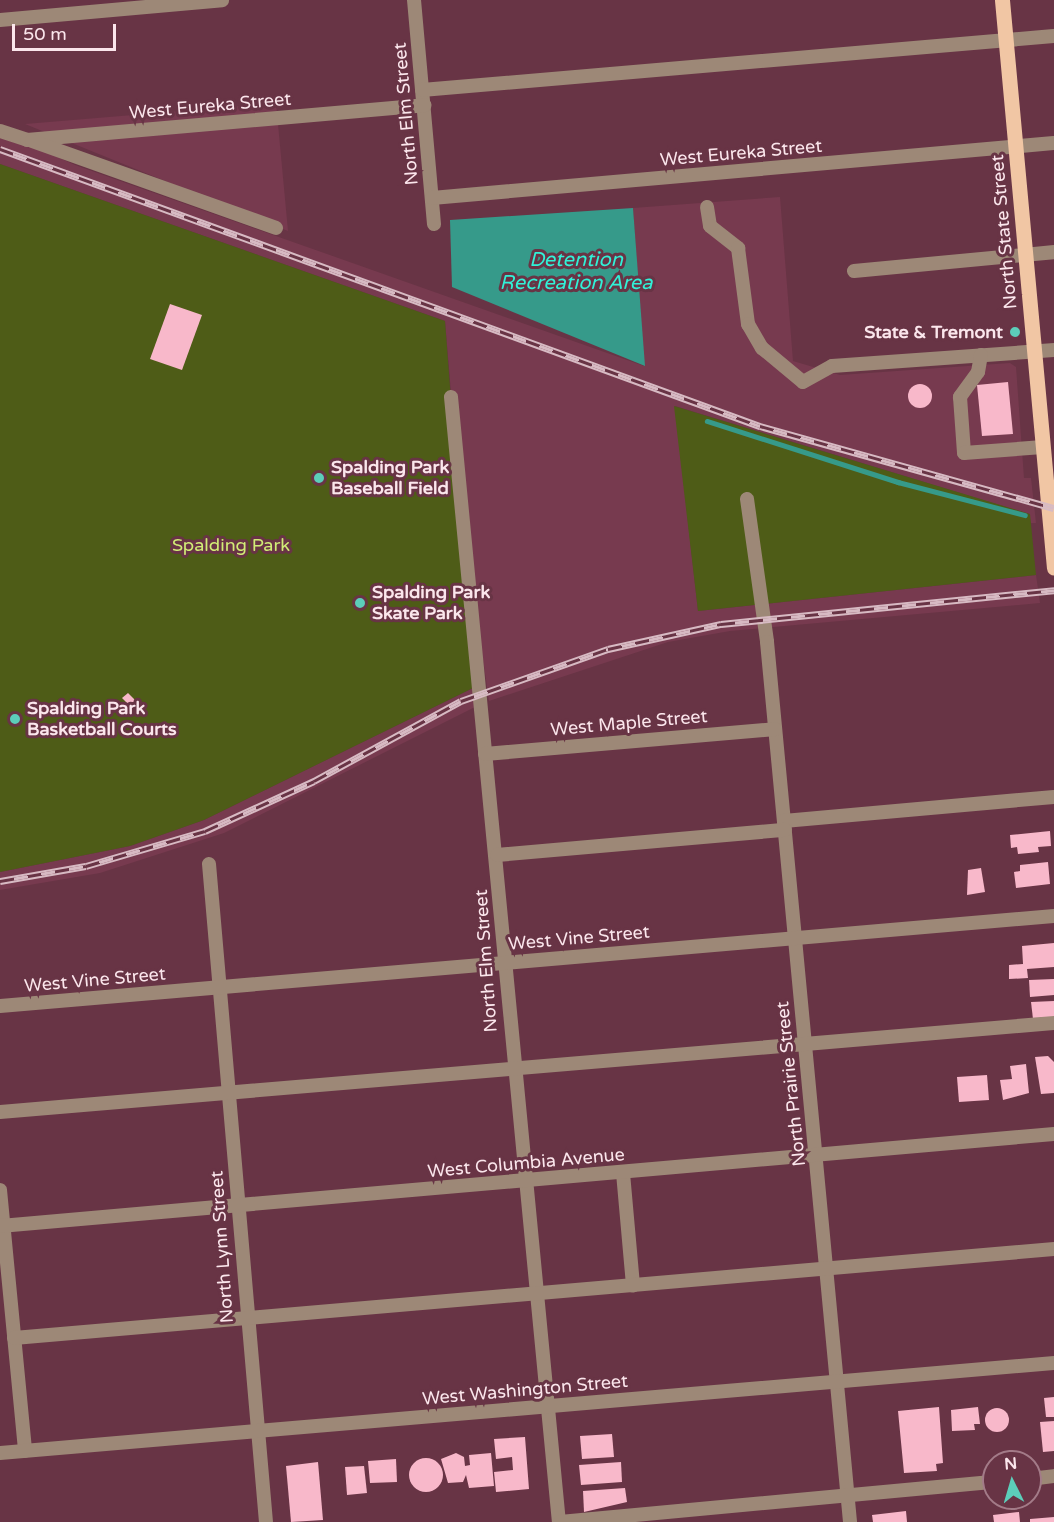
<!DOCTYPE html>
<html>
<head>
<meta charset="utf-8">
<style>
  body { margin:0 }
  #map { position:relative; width:1054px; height:1522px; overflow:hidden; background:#683445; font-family:"Varela Round",sans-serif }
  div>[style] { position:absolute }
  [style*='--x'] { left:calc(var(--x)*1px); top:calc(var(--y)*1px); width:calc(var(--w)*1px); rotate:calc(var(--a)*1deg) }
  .built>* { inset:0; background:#773a4f }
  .green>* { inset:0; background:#4e5c17 }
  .water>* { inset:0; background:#369a8a }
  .stream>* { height:4.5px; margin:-2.25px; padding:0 2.25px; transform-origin:2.25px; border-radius:2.25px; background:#369a8a }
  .building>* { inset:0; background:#f8b8ca }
  .round { border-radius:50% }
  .minor>* { height:14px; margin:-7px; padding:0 7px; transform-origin:7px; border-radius:7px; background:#9d8877 }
  .major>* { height:15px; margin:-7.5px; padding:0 7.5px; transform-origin:7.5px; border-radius:7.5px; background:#f1c6a4 }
  .rail>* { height:7px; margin-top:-3.5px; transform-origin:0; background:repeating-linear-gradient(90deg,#683445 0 14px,#d7bac3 0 28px); box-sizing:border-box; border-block:2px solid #d7bac3 }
  .dots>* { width:16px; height:16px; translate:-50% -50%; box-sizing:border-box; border:3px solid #683445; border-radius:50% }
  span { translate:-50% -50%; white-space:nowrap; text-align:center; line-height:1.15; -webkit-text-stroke:6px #683445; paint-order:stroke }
  .street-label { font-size:18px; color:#fbe6ec }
  .poi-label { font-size:18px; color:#fbe6ec; font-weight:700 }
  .right { translate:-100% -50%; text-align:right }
  .left { translate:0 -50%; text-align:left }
  .park-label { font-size:18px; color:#d1ed76 }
  .water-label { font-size:20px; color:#31f1d7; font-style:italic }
  .north { position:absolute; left:982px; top:1450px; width:60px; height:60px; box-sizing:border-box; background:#683445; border:2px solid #a37b88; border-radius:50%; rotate:355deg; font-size:16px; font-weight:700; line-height:24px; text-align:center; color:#fbe6ec }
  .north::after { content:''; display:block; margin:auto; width:21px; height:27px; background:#5cceba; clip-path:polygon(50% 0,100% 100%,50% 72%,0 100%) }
  .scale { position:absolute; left:12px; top:24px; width:104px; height:27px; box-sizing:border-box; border:3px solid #fbe6ec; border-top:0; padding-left:8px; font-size:18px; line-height:21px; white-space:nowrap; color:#fbe6ec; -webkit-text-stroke:4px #683445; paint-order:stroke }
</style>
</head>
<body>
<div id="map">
  <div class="built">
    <i style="clip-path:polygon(276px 103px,288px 231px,25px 124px)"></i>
    <i style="clip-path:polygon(0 131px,75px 165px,644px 366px,633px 208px,780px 197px,793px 361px,840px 375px,1010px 363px,1016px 367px,1024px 478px,1031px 478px,1036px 523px,1031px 523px,1029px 514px,675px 406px,698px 611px,1036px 575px,1040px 603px,730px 631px,668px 642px,489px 701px,459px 488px,445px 321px,0 164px)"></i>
    <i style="clip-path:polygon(473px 688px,475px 707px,224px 833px,100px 873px,0 890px,0 872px,130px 846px,204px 820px)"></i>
  </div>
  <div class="green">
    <i style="clip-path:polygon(0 164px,445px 321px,473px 688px,204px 820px,130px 846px,0 872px)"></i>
    <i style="clip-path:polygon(674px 406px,1030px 514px,1036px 575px,698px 611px)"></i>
  </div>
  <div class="water">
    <i style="clip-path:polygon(633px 208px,645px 366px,452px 287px,450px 220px)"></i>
  </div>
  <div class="stream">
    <i style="--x:707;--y:421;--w:201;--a:17.7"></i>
    <i style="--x:898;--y:482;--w:131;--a:14.6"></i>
  </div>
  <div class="building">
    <i style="clip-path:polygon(170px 304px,202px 315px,182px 370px,150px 359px)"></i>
    <i style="clip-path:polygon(1008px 382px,1013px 434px,982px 436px,977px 385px)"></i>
    <i class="round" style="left:908px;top:384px;width:24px;height:24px"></i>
    <i style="clip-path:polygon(128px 693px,137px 702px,132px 708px,122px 698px)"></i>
    <i style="clip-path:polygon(1050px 831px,1051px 846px,1038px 847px,1039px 852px,1018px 854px,1017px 847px,1011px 848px,1010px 835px)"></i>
    <i style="clip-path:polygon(1048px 862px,1050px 884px,1016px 888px,1014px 872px,1020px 871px,1020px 865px)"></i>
    <i style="clip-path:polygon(981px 868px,985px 892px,967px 895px,968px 870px)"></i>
    <i style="clip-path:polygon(1054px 943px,1054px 967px,1027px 969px,1028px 978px,1009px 979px,1009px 965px,1023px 964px,1022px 946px)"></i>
    <i style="clip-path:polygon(1054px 979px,1054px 995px,1030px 997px,1029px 980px)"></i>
    <i style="clip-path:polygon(1054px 1001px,1054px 1017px,1033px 1019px,1031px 1002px)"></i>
    <i style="clip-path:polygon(1048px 1056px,1054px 1062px,1054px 1093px,1041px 1094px,1035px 1057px)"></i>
    <i style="clip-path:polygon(1026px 1064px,1029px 1093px,1003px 1100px,1000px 1080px,1012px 1079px,1010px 1066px)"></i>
    <i style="clip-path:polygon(987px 1075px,989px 1100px,959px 1102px,957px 1077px)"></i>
    <i style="clip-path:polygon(1054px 1397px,1054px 1417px,1046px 1417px,1044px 1398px)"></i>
    <i style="clip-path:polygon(939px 1407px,943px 1463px,936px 1464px,937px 1471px,904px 1473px,898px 1411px)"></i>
    <i style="clip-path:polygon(978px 1407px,980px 1424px,974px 1424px,975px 1430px,952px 1431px,951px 1410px)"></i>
    <i class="round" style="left:985px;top:1408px;width:24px;height:24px"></i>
    <i style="clip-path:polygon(1054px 1421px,1054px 1451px,1043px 1452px,1040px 1422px)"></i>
    <i style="clip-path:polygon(612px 1434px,614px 1457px,582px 1459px,580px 1436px)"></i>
    <i style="clip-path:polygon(525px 1437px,529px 1489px,496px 1492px,494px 1472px,513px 1470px,512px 1457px,496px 1459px,494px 1439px)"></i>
    <i style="clip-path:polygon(456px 1453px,464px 1457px,465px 1466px,470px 1465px,469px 1455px,491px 1453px,494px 1486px,469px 1488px,466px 1475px,463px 1482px,448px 1483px,441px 1459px)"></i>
    <i class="round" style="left:409px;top:1458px;width:34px;height:34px"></i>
    <i style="clip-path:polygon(396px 1459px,397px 1482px,370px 1483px,368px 1461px)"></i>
    <i style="clip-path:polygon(318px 1462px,323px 1520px,291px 1522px,286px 1466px)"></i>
    <i style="clip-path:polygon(621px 1462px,622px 1482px,581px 1485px,579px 1465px)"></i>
    <i style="clip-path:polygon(364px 1466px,367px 1493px,347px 1495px,345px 1467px)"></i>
    <i style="clip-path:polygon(625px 1488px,627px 1502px,584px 1512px,583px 1491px)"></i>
    <i style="clip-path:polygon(906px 1511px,907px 1522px,873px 1522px,872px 1515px)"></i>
    <i style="clip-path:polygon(1019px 1512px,1020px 1522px,994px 1522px,993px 1515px)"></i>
    <i style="clip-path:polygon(1054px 1517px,1054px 1522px,1030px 1522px,1030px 1519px)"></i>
  </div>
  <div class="minor">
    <i style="--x:414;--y:0;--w:225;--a:84.9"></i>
    <i style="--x:0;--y:20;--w:223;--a:-5.1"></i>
    <i style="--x:422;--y:90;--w:634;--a:-4.88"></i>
    <i style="--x:0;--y:131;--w:28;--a:18"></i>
    <i style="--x:27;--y:140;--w:399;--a:-5"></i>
    <i style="--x:32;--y:141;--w:259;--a:19.6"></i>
    <i style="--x:432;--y:198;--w:624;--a:-5.05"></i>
    <i style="--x:707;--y:207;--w:19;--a:81"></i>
    <i style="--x:710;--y:226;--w:36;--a:38"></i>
    <i style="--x:738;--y:248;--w:77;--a:82.5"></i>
    <i style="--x:748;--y:324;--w:28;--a:60"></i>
    <i style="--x:762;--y:348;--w:53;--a:39.7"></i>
    <i style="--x:803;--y:382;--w:33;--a:-29"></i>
    <i style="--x:832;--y:366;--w:223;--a:-4.1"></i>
    <i style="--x:854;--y:271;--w:201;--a:-5.4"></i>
    <i style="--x:981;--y:355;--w:17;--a:100"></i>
    <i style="--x:978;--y:372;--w:31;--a:126"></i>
    <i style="--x:960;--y:397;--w:56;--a:85.9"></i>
    <i style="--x:964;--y:453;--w:79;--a:-4.3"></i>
    <i style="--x:451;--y:397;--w:1130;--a:84.52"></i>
    <i style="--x:747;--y:499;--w:144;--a:82"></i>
    <i style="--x:767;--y:642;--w:884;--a:84.61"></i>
    <i style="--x:485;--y:754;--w:291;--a:-4.9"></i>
    <i style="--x:784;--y:821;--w:271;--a:-5.1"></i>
    <i style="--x:497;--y:855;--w:289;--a:-5"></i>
    <i style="--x:209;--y:864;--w:660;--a:85.05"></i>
    <i style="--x:0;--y:1006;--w:1058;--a:-4.88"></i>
    <i style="--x:0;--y:1112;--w:1058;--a:-4.83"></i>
    <i style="--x:623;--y:1173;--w:113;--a:84.9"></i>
    <i style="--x:0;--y:1190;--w:262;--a:84.5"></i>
    <i style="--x:0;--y:1226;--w:1058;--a:-4.99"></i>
    <i style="--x:14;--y:1338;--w:1044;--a:-4.89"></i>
    <i style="--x:0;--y:1453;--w:1058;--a:-4.88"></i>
    <i style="--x:1030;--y:1479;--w:24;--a:-7"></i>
    <i style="--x:560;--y:1522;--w:436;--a:-5.3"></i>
  </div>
  <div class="major">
    <i style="--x:1002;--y:0;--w:570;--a:84.77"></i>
  </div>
  <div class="rail">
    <i style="--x:0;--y:149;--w:809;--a:20.03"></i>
    <i style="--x:760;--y:426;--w:305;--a:15.6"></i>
    <i style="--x:0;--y:881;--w:87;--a:-9.9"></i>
    <i style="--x:86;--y:866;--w:124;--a:-16.4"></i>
    <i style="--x:205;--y:831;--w:120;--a:-24.6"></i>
    <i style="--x:314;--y:781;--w:167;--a:-28.6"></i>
    <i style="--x:461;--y:701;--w:156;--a:-19.5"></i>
    <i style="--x:608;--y:649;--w:116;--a:-12.5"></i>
    <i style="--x:721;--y:624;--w:335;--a:-5.8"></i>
  </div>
  <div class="dots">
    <i style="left:1015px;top:332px;background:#5cceba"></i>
    <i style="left:319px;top:478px;background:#5cceba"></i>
    <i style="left:360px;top:603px;background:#5cceba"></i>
    <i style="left:15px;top:719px;background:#5cceba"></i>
  </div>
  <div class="street-label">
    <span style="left:210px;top:106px;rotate:-5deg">West Eureka Street</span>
    <span style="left:406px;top:114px;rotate:-95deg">North Elm Street</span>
    <span style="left:741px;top:153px;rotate:-5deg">West Eureka Street</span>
    <span style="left:1004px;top:232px;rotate:-95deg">North State Street</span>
    <span style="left:629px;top:723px;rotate:-5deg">West Maple Street</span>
    <span style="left:579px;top:938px;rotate:-5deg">West Vine Street</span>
    <span style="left:486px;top:961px;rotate:-94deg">North Elm Street</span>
    <span style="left:95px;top:980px;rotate:-5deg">West Vine Street</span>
    <span style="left:791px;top:1084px;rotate:-96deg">North Prairie Street</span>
    <span style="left:526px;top:1163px;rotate:-5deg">West Columbia Avenue</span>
    <span style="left:222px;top:1247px;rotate:-94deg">North Lynn Street</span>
    <span style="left:525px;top:1390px;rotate:-5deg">West Washington Street</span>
  </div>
  <div class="poi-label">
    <span class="right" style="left:1003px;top:332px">State &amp; Tremont</span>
    <span class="left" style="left:331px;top:478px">Spalding Park<br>Baseball Field</span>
    <span class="left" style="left:372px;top:603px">Spalding Park<br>Skate Park</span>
    <span class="left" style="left:27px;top:719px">Spalding Park<br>Basketball Courts</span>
  </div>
  <div class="park-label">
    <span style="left:231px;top:545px">Spalding Park</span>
  </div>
  <div class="water-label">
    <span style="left:576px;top:272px">Detention<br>Recreation Area</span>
  </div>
  <div class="north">N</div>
  <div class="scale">50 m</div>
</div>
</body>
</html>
